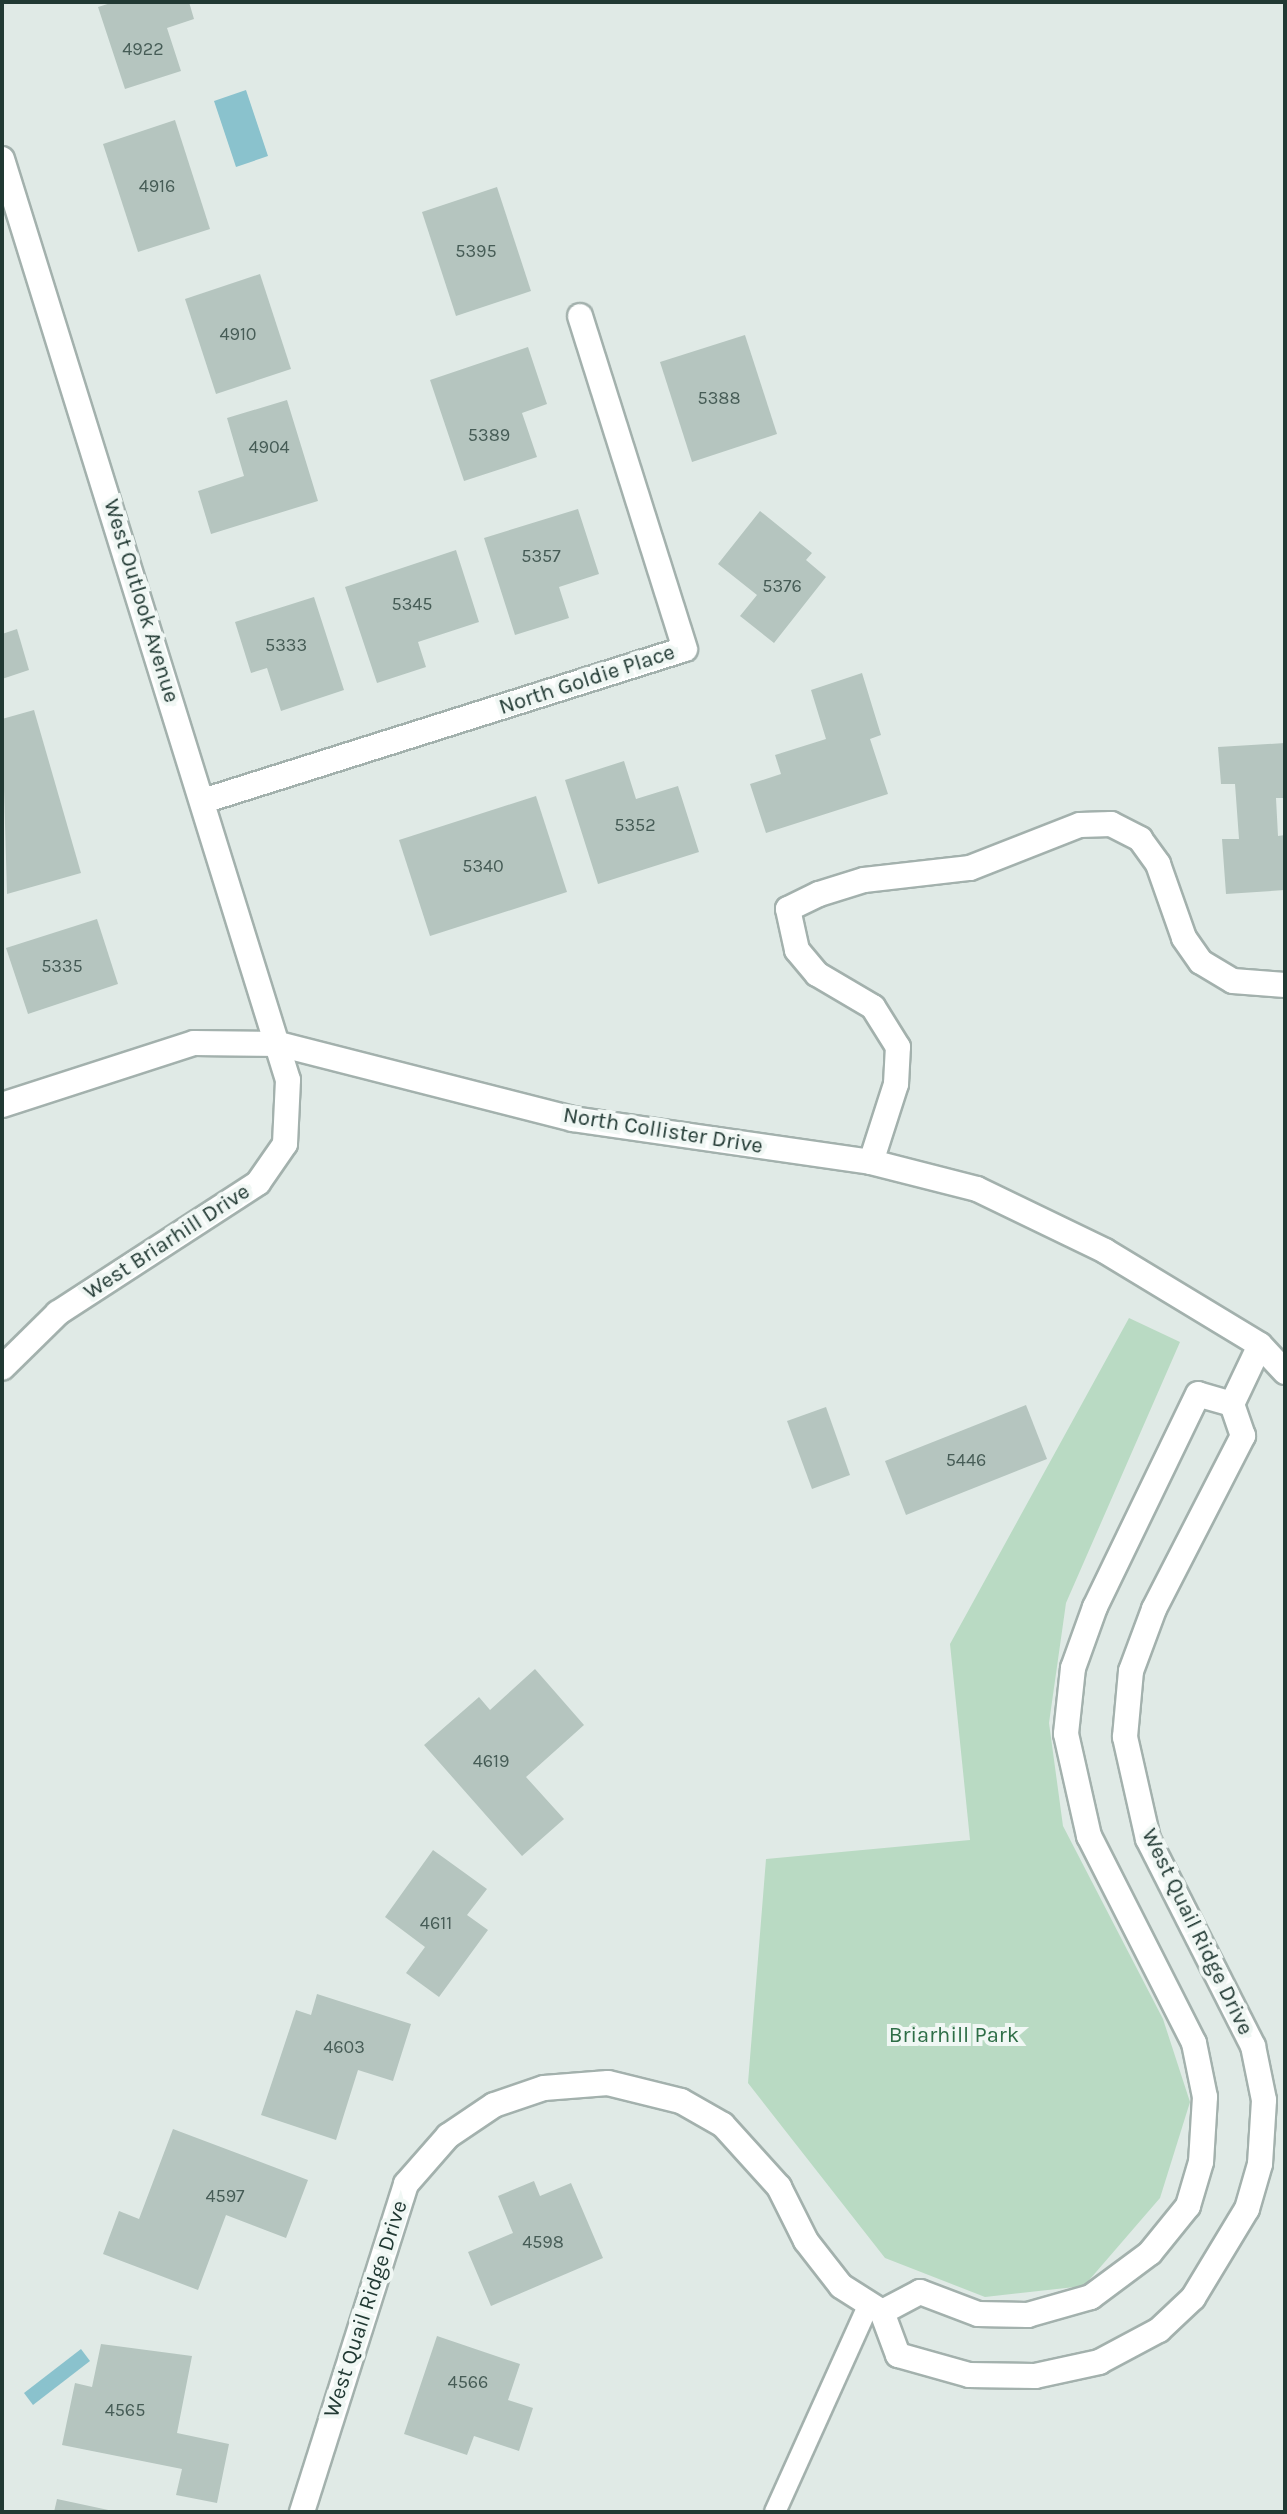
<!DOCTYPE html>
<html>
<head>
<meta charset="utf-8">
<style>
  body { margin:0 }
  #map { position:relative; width:1287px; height:2514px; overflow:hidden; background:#e0eae6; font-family:Karla,sans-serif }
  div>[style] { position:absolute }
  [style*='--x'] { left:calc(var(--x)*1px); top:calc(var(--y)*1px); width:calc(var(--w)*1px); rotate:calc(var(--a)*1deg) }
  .green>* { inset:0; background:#b9dac3 }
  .water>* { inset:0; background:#8ac2cd }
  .building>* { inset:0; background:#b5c5bf }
  .roads { filter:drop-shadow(2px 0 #a3b1ad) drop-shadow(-2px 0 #a3b1ad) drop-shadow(0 2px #a3b1ad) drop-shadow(0 -2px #a3b1ad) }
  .service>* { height:20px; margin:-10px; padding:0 10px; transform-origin:10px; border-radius:10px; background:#fff }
  .minor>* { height:24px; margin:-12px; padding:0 12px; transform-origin:12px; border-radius:12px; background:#fff }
  .tertiary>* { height:24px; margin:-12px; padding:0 12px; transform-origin:12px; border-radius:12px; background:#fff }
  span { translate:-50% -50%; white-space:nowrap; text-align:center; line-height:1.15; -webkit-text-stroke:8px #f0f7f4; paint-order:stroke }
  .number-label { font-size:18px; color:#465c56 }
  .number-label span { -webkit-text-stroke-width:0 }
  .street-label { font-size:22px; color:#213933 }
  .park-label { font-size:22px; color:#2e6e47 }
  .frame { position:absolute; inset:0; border:4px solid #213933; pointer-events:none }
</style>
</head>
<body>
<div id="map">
  <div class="green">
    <i style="clip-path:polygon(1129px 1318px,1180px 1342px,1066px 1603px,1049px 1723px,1063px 1826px,1163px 2019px,1190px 2102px,1160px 2198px,1084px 2286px,985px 2297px,885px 2258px,748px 2083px,766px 1859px,970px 1840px,950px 1644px)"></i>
  </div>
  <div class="water">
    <i style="clip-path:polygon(246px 90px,268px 156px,236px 167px,214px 101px)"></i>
    <i style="clip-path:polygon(81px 2349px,90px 2361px,33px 2405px,24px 2393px)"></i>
  </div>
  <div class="building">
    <i style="clip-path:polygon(114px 2px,189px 2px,194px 19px,167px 28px,181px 71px,125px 89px,98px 7px)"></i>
    <i style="clip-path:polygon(175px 120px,210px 229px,138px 252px,103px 144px)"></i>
    <i style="clip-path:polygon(497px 187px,531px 291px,456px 316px,422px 212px)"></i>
    <i style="clip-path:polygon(260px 274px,291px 369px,216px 394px,185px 299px)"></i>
    <i style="clip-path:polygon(745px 335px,777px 434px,692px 462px,660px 362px)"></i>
    <i style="clip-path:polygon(528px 347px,547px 404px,522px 413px,537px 457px,464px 481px,430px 380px)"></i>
    <i style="clip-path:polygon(287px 400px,318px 501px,211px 534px,198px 491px,244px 476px,227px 418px)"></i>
    <i style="clip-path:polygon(578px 509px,599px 574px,559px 587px,569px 618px,515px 635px,484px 538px)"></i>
    <i style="clip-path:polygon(760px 511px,812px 553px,806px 560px,826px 577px,774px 643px,740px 616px,757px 595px,718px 564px)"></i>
    <i style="clip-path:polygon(456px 550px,479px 622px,418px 642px,426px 667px,377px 683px,345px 587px)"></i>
    <i style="clip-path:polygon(314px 597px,344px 690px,281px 711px,267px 668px,251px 673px,235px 622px)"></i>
    <i style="clip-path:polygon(17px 629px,29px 670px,2px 679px,2px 634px)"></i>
    <i style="clip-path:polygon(862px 673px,881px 735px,870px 739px,888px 794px,766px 833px,750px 784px,781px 774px,775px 755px,826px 739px,811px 690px)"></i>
    <i style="clip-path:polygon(34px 710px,81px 873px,7px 894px,2px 719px)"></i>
    <i style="clip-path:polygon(1285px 743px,1285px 798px,1276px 798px,1278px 836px,1285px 835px,1285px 890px,1226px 894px,1222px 839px,1239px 839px,1235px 784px,1221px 784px,1218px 747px)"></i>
    <i style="clip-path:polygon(624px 761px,636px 799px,678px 786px,699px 852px,598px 884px,565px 780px)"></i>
    <i style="clip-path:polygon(536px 796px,567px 892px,430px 936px,399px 840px)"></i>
    <i style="clip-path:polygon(97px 919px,118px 984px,28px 1014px,6px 948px)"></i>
    <i style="clip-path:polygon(1026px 1405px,1047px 1459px,906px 1515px,885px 1461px)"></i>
    <i style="clip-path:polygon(826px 1407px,850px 1475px,812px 1489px,787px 1421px)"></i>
    <i style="clip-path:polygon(535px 1669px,584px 1725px,526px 1777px,564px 1819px,522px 1856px,424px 1745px,479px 1697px,490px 1710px)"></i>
    <i style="clip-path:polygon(433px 1850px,487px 1889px,467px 1915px,488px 1930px,439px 1997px,406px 1973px,425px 1947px,385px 1917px)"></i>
    <i style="clip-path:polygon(317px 1994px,411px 2024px,393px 2081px,358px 2070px,336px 2140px,261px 2115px,296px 2010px,311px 2015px)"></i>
    <i style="clip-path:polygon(173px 2129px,308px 2180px,286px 2238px,226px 2215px,198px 2290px,103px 2254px,119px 2211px,139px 2219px)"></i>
    <i style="clip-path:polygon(534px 2181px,540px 2196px,571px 2183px,603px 2258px,491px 2306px,468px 2252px,513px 2233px,498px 2196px)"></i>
    <i style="clip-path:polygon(437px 2336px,520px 2364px,508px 2400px,533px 2408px,519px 2451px,474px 2436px,467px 2455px,404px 2434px)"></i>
    <i style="clip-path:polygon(101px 2344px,192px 2356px,177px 2433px,229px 2444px,217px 2503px,176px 2495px,182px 2469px,62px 2445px,75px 2383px,92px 2387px)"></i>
    <i style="clip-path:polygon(57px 2499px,113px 2511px,113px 2512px,54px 2512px)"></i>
  </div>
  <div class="roads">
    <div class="service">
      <i style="--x:775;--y:2512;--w:228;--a:-65.7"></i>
    </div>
    <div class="minor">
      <i style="--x:2;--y:159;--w:964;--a:72.75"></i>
      <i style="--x:288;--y:1080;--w:64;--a:92.7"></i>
      <i style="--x:285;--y:1144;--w:47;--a:124.7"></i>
      <i style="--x:258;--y:1183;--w:239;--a:147"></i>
      <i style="--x:58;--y:1313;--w:78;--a:135.5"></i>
      <i style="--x:203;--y:801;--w:505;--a:-17.5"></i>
      <i style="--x:685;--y:649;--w:349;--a:-107.5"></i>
      <i style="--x:871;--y:1162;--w:82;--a:-72.2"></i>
      <i style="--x:896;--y:1084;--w:37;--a:-87"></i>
      <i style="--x:898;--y:1047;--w:47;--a:-122"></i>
      <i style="--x:873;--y:1007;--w:65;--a:-149.5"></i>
      <i style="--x:817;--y:974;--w:31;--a:-130"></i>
      <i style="--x:797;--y:950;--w:42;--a:-102.4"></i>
      <i style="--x:788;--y:909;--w:34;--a:-26"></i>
      <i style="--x:819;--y:894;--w:47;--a:-17.3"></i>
      <i style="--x:864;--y:880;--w:107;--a:-6.5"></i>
      <i style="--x:970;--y:868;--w:118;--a:-21.4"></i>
      <i style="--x:1080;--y:825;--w:31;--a:-2"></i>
      <i style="--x:1111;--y:824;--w:33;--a:27"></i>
      <i style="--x:1140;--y:839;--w:31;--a:54"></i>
      <i style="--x:1158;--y:864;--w:78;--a:70.6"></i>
      <i style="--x:1184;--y:938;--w:29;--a:55"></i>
      <i style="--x:1201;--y:962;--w:37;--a:31"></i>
      <i style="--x:1233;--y:981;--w:52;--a:4.4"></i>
      <i style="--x:1232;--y:1404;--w:35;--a:-164"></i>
      <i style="--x:1198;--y:1394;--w:237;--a:115.8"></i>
      <i style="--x:1095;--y:1607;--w:65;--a:109.8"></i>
      <i style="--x:1073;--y:1668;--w:66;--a:96.1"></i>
      <i style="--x:1066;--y:1734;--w:105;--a:77.3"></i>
      <i style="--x:1089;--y:1836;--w:232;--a:63.1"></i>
      <i style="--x:1194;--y:2043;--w:55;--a:78.5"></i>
      <i style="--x:1205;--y:2097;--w:65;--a:93.5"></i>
      <i style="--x:1201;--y:2162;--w:46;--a:106.5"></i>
      <i style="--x:1188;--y:2206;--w:60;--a:129"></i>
      <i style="--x:1150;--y:2253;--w:74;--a:143.3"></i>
      <i style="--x:1091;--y:2297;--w:66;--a:164.1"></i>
      <i style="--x:1028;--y:2315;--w:50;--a:-178.9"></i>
      <i style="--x:978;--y:2314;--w:62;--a:-159.2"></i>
      <i style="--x:920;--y:2292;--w:43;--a:152.2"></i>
      <i style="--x:882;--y:2312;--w:46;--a:69.6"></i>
      <i style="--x:898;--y:2355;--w:74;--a:15.7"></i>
      <i style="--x:969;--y:2375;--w:66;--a:0.9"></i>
      <i style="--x:1035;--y:2376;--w:66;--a:-12.3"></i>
      <i style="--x:1099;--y:2362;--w:68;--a:-28.1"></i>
      <i style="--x:1159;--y:2330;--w:47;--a:-43.3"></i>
      <i style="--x:1193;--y:2298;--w:104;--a:-58.8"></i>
      <i style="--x:1247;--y:2209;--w:47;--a:-73.9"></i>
      <i style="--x:1260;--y:2164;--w:64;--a:-86.4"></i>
      <i style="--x:1264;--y:2100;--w:55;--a:-101.5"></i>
      <i style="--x:1253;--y:2046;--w:232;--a:-116.9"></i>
      <i style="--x:1148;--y:1839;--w:105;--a:-102.7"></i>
      <i style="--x:1125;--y:1737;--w:66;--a:-84.8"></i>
      <i style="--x:1131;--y:1671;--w:66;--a:-69.6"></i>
      <i style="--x:1154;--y:1609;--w:195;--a:-62.8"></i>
      <i style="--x:1243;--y:1436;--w:34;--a:-109"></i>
      <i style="--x:1232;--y:1404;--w:65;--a:-64.6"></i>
      <i style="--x:302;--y:2512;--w:344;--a:-72.4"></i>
      <i style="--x:406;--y:2184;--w:64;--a:-48.8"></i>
      <i style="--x:448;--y:2136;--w:55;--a:-34"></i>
      <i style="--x:494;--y:2105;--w:53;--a:-18.8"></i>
      <i style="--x:544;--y:2088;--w:64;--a:-4.5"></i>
      <i style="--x:608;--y:2083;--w:75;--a:13.9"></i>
      <i style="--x:681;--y:2101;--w:48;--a:29.7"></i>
      <i style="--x:723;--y:2125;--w:84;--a:47.9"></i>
      <i style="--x:779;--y:2187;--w:60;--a:63.4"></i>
      <i style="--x:806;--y:2241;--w:57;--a:52.1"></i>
      <i style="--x:841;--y:2286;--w:49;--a:32.4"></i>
    </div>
    <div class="tertiary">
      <i style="--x:2;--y:1105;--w:202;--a:-17.9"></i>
      <i style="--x:194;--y:1043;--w:85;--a:0.7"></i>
      <i style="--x:279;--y:1044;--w:303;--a:14.3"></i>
      <i style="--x:573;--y:1119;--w:301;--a:8.2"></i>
      <i style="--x:871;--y:1162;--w:109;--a:14.3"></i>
      <i style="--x:977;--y:1189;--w:142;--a:25.8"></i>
      <i style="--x:1105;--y:1251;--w:181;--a:31.2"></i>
      <i style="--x:1260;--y:1345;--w:37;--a:47"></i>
    </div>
  </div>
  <div class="number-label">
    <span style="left:143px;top:49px">4922</span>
    <span style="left:157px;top:186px">4916</span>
    <span style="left:476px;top:251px">5395</span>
    <span style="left:238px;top:334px">4910</span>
    <span style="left:719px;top:398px">5388</span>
    <span style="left:489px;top:435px">5389</span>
    <span style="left:269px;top:447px">4904</span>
    <span style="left:541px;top:556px">5357</span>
    <span style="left:782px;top:586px">5376</span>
    <span style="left:412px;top:604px">5345</span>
    <span style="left:286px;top:645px">5333</span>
    <span style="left:635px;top:825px">5352</span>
    <span style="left:483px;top:866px">5340</span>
    <span style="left:62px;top:966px">5335</span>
    <span style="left:966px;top:1460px">5446</span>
    <span style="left:491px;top:1761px">4619</span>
    <span style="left:436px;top:1923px">4611</span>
    <span style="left:344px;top:2047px">4603</span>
    <span style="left:225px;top:2196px">4597</span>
    <span style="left:543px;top:2242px">4598</span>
    <span style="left:468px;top:2382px">4566</span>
    <span style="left:125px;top:2410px">4565</span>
  </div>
  <div class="street-label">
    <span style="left:141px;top:601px;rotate:73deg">West Outlook Avenue</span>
    <span style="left:587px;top:680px;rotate:-18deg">North Goldie Place</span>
    <span style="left:663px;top:1131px;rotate:9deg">North Collister Drive</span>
    <span style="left:167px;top:1242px;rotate:-33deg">West Briarhill Drive</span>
    <span style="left:1197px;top:1932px;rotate:64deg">West Quail Ridge Drive</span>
    <span style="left:366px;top:2309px;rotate:-72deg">West Quail Ridge Drive</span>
  </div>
  <div class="park-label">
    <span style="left:954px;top:2036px">Briarhill Park</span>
  </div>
  <div class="frame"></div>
</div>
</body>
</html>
